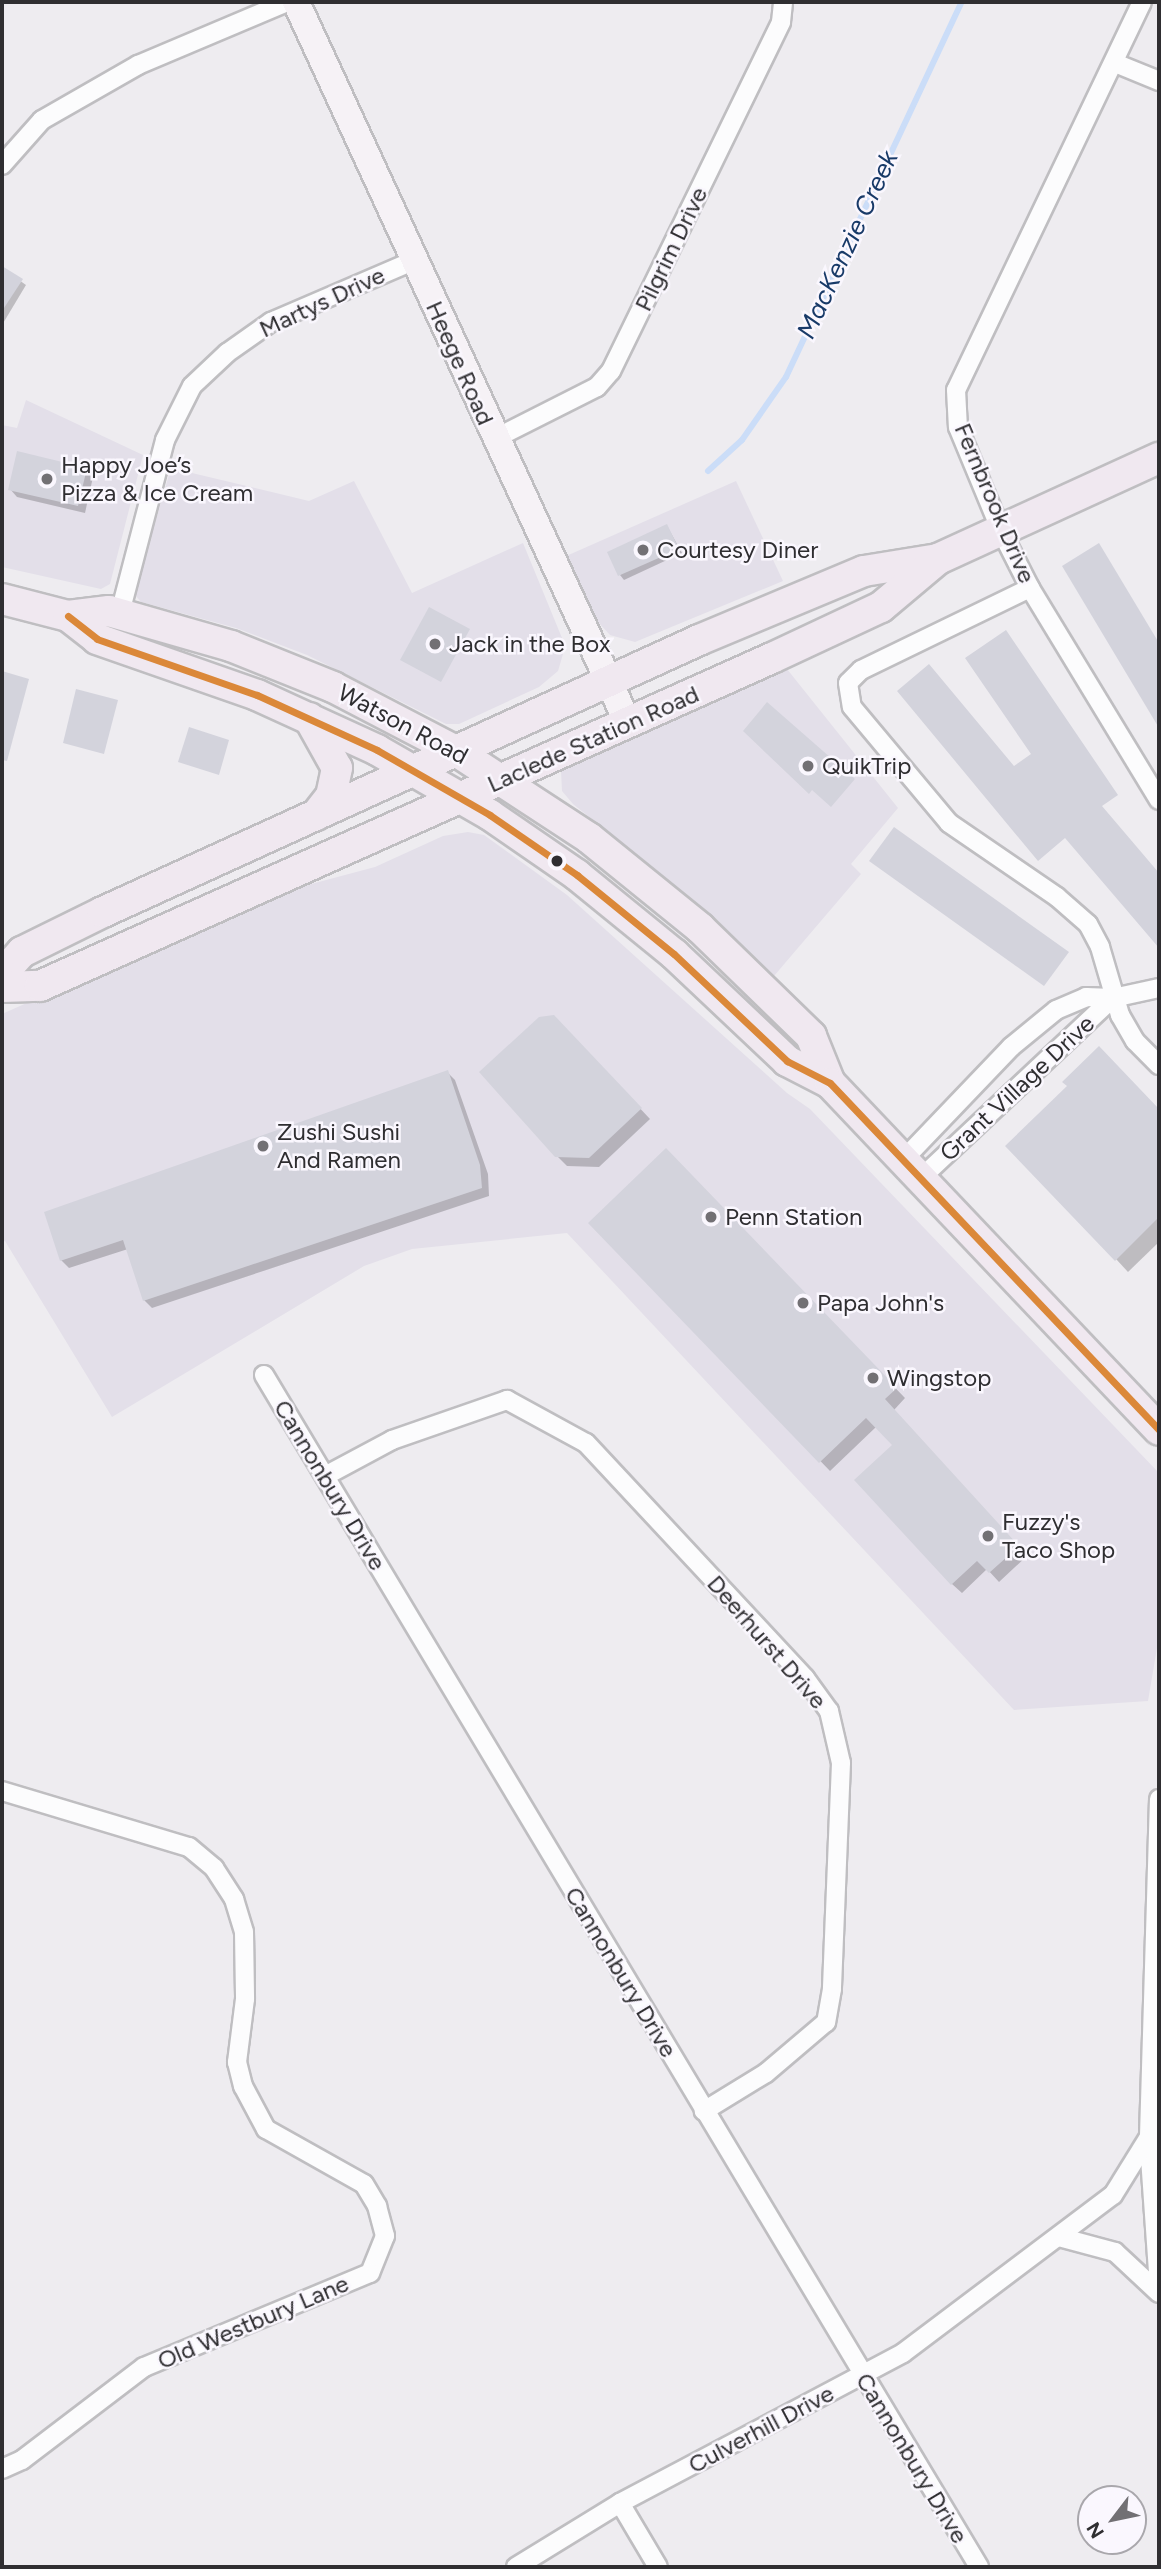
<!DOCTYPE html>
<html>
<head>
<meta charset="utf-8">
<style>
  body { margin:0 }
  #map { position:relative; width:1161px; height:2569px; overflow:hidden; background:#eeecf0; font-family:Figtree,sans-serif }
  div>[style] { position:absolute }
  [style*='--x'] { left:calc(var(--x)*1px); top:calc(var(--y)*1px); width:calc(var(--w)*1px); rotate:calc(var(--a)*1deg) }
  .built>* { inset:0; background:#e3dfe9 }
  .shadow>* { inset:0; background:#0003 }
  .stream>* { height:6px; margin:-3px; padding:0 3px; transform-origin:3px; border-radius:3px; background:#cbddf8 }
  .building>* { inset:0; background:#d3d3dc }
  .roads { filter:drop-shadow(2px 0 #bfbec1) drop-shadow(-2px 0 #bfbec1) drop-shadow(0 2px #bfbec1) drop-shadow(0 -2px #bfbec1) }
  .street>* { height:18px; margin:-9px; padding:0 9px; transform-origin:9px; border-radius:9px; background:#fcfcfd }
  .secondary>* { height:26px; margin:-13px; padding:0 13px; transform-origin:13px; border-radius:13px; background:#f6f2f6 }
  .primary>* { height:30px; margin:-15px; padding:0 15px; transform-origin:15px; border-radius:15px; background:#f0e8f0 }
  .bus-1>* { height:7px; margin:-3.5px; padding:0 3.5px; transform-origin:3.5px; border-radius:3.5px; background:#db8839 }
  .dots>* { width:19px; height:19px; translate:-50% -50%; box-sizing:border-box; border:4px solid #faf7fe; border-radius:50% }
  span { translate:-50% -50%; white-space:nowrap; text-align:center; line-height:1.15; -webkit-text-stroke:5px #faf7fe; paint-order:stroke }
  .street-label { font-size:24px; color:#2f2e31 }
  .poi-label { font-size:24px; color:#2f2e31 }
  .left { translate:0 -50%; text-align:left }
  .water-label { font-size:26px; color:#183a68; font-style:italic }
  .frame { position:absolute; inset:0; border:4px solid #2f2e31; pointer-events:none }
  .north { position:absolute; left:1077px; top:2485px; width:70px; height:70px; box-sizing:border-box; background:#faf7fe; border:2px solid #a9a7ac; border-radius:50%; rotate:238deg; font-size:19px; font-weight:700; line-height:28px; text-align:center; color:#2f2e31 }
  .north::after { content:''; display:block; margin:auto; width:24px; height:32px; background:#727074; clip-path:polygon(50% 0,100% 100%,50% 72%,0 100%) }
</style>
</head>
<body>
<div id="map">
  <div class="built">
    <i style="clip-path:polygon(26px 400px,143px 455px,110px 584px,101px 589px,2px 567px,2px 425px,17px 428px)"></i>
    <i style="clip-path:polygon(171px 468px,309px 501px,354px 481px,412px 593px,523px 543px,562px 638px,563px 654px,558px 671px,539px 687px,459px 724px,446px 724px,307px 655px,236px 628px,141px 602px,135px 595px,137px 584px)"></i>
    <i style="clip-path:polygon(736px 481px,783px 581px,635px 642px,610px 635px,597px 621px,564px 557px)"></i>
    <i style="clip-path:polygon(783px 664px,898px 808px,851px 864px,861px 874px,774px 976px,714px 917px,573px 804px,562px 791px,561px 771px,569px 761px)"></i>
    <i style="clip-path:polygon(468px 832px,484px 835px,567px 895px,787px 1093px,810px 1109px,1159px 1473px,1159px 1636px,1148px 1701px,1014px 1710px,567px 1233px,412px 1249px,364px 1266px,112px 1417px,5px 1241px,2px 1242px,2px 1014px,270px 895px,375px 867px,443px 836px)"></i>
  </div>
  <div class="shadow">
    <i style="clip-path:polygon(2px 268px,26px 285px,2px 325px)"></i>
    <i style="clip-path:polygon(86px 469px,93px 477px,85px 513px,17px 497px,10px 489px)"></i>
    <i style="clip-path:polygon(667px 526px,682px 553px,624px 580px,620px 575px)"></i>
    <i style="clip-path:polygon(564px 1027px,650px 1119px,599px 1167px,567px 1166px,557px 1156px)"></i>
    <i style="clip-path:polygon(1099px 1048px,1159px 1110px,1159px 1242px,1128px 1272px,1116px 1259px,1069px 1086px)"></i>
    <i style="clip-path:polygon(447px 1072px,455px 1080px,488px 1174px,489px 1196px,152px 1308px,144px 1300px,128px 1249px,69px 1268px,61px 1260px)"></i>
    <i style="clip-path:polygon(666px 1150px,905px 1398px,894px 1410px,1027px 1556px,999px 1582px,987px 1569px,962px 1593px,952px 1584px,894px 1445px,876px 1427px,830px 1471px,591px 1223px)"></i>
  </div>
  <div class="stream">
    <i style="--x:708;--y:471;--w:46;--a:-42.4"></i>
    <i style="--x:742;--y:440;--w:77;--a:-55.1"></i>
    <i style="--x:786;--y:377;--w:414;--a:-64.9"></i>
  </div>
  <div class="building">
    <i style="clip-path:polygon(2px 266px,23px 279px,2px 311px)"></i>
    <i style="clip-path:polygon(17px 451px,87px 468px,78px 506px,8px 490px)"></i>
    <i style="clip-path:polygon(667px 524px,679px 549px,618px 576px,607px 552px)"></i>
    <i style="clip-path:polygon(1099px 543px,1159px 643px,1159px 728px,1062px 566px)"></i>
    <i style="clip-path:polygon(429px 607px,470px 629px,441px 682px,400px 660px)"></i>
    <i style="clip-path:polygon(1006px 630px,1118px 795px,1102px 806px,1159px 873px,1159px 948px,1065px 838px,1038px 861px,897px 691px,929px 664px,1014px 766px,1031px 754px,965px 658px)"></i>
    <i style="clip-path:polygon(2px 671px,29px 679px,7px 761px,2px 760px)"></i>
    <i style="clip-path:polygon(76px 689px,118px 700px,104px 754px,63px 743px)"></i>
    <i style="clip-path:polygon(767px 702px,855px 779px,831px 807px,812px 790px,809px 794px,743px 731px)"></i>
    <i style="clip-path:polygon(189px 727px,229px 740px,219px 775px,178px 762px)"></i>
    <i style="clip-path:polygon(894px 827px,1069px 952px,1044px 986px,869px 861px)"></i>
    <i style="clip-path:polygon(554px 1015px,642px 1108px,589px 1158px,555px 1157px,479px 1072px,539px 1017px)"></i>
    <i style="clip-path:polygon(1099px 1046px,1159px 1109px,1159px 1217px,1115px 1261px,1005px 1146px,1067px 1086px,1062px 1082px)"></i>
    <i style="clip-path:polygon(448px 1070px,480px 1165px,482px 1188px,143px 1301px,123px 1240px,60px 1261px,44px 1212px)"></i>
    <i style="clip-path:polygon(666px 1148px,897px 1388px,885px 1399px,1019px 1546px,989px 1573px,977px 1561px,951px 1585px,854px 1480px,892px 1445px,866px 1418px,819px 1463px,588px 1223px)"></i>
  </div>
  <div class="roads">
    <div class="street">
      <i style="--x:1142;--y:2;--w:430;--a:115.6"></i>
      <i style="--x:956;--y:390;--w:37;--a:87"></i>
      <i style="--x:958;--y:427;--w:113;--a:67.5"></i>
      <i style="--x:1001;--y:531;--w:64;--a:63"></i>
      <i style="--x:1030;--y:588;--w:248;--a:58.7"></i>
      <i style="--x:1115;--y:63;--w:48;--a:22.2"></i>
      <i style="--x:2;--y:165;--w:60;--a:-48.4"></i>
      <i style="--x:42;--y:120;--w:111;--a:-29.8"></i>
      <i style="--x:138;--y:65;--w:162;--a:-22.9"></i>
      <i style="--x:494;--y:439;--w:115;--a:-26.8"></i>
      <i style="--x:597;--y:387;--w:21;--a:-49"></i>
      <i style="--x:611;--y:371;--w:388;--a:-64"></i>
      <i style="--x:781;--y:22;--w:20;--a:-84"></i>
      <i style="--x:1030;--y:588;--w:188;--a:154.1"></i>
      <i style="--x:861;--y:670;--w:18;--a:135"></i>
      <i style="--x:848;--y:683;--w:24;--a:81"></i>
      <i style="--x:852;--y:707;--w:151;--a:50.1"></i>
      <i style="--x:949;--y:823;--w:131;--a:34.4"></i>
      <i style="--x:1057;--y:897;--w:41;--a:41.1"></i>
      <i style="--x:1088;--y:924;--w:26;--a:62"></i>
      <i style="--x:1100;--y:947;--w:71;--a:73.6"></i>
      <i style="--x:1120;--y:1015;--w:30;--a:60"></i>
      <i style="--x:1135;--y:1041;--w:34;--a:45"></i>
      <i style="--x:120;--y:613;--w:179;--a:-75.4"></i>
      <i style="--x:165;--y:440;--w:60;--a:-63.4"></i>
      <i style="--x:192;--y:386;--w:48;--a:-43.3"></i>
      <i style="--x:227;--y:353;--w:54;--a:-35.2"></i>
      <i style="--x:271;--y:322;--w:157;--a:-23.3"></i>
      <i style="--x:904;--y:1159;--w:155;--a:-46.3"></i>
      <i style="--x:1011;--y:1047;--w:58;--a:-39.4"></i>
      <i style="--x:1056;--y:1010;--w:33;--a:-23"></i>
      <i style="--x:1086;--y:997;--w:27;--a:2"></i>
      <i style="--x:1113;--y:998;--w:47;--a:-12.3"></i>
      <i style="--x:921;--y:1178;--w:263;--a:-43.2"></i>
      <i style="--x:264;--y:1375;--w:1390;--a:59.04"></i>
      <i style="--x:325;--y:1476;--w:76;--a:-28.2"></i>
      <i style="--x:392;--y:1440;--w:122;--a:-19.2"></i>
      <i style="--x:507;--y:1400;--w:90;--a:28.6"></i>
      <i style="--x:586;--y:1443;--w:321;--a:47"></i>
      <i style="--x:805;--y:1678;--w:41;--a:54"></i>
      <i style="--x:829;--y:1711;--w:53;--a:77"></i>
      <i style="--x:841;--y:1763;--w:226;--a:92.3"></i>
      <i style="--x:832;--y:1989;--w:34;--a:100"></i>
      <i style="--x:826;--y:2022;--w:79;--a:139.6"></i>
      <i style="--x:766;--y:2073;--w:73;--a:148.5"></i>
      <i style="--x:2;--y:1791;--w:195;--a:16.7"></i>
      <i style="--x:189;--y:1847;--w:33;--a:40"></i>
      <i style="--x:214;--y:1868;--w:37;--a:57"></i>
      <i style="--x:234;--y:1899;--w:34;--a:73"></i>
      <i style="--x:244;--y:1932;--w:67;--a:89.1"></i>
      <i style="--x:245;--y:1999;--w:64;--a:97.2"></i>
      <i style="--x:237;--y:2062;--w:25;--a:76"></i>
      <i style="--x:243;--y:2086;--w:49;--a:61.9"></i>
      <i style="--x:266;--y:2129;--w:112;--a:29.3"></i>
      <i style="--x:364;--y:2184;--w:26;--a:59"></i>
      <i style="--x:377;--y:2206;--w:31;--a:75"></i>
      <i style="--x:385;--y:2236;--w:40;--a:112"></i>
      <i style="--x:370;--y:2273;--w:245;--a:157.4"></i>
      <i style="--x:144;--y:2367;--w:153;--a:142.7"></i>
      <i style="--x:22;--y:2460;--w:22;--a:156"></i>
      <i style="--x:1159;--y:1799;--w:344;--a:91.7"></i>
      <i style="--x:1149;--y:2143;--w:142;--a:86"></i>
      <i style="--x:1059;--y:2237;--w:58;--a:15"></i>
      <i style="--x:1115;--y:2252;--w:60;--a:43"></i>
      <i style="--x:620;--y:2503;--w:74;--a:59.3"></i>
      <i style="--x:516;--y:2567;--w:122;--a:-31.6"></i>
      <i style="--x:620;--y:2503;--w:320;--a:-27.9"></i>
      <i style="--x:903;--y:2353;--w:263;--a:-37"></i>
      <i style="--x:1113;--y:2195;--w:68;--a:-58.2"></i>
    </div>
    <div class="secondary">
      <i style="--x:296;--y:2;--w:794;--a:65.28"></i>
    </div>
    <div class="primary">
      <i style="--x:2;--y:599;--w:68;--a:14.4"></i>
      <i style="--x:68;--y:616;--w:41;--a:-7"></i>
      <i style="--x:109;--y:611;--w:127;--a:16"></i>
      <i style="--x:231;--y:646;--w:110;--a:21.9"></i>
      <i style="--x:333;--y:687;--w:139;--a:27.5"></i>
      <i style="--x:456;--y:751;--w:159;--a:33.2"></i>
      <i style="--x:589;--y:838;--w:143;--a:39"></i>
      <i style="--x:700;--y:928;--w:155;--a:44.2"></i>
      <i style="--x:811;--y:1036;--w:51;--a:68"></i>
      <i style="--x:68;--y:616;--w:37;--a:38"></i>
      <i style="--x:97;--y:639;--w:170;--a:19.3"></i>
      <i style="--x:257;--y:695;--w:132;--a:24.6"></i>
      <i style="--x:377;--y:750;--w:130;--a:29.9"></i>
      <i style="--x:490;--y:815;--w:106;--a:34.6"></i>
      <i style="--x:577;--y:875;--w:125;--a:39.2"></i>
      <i style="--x:674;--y:954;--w:156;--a:43.4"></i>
      <i style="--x:787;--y:1061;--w:48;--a:27.1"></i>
      <i style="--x:830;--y:1083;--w:478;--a:46.5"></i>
      <i style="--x:309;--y:718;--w:57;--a:60.8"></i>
      <i style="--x:337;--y:768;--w:29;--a:102"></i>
      <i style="--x:331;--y:796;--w:24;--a:128"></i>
      <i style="--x:2;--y:974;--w:30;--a:-48"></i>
      <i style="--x:22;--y:952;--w:90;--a:-26.3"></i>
      <i style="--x:103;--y:912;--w:655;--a:-24.53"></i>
      <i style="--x:699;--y:640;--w:179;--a:-22.7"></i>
      <i style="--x:864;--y:571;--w:75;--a:-9.2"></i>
      <i style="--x:938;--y:559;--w:243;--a:-24.6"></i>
      <i style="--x:2;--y:987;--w:38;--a:-2"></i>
      <i style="--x:40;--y:986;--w:802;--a:-24.14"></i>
      <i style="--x:772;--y:658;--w:120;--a:-25.1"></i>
      <i style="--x:881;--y:607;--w:75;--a:-40.1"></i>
    </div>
  </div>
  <div class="bus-1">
    <i style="--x:68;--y:616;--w:37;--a:38"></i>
    <i style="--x:97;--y:639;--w:170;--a:19.3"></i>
    <i style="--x:257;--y:695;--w:132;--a:24.6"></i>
    <i style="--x:377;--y:750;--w:130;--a:29.9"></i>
    <i style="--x:490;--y:815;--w:106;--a:34.6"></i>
    <i style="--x:577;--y:875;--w:125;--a:39.2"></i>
    <i style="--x:674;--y:954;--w:156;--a:43.4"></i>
    <i style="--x:787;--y:1061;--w:48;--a:27.1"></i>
    <i style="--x:830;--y:1083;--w:478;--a:46.5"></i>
  </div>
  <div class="dots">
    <i style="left:47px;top:479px;background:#727074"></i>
    <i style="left:643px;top:550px;background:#727074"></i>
    <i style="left:435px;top:644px;background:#727074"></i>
    <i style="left:808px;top:766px;background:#727074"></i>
    <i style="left:557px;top:861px;background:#2f2e31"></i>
    <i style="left:263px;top:1146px;background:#727074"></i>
    <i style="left:711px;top:1217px;background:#727074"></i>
    <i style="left:803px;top:1303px;background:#727074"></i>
    <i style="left:873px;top:1378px;background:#727074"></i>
    <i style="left:988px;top:1536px;background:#727074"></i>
  </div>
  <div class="street-label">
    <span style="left:671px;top:249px;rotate:-64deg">Pilgrim Drive</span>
    <span style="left:322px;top:302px;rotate:-25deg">Martys Drive</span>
    <span style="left:460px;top:363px;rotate:66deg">Heege Road</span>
    <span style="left:995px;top:503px;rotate:67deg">Fernbrook Drive</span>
    <span style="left:403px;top:724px;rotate:28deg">Watson Road</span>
    <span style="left:593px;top:739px;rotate:-24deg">Laclede Station Road</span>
    <span style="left:1017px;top:1088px;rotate:-43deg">Grant Village Drive</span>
    <span style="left:330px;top:1485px;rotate:59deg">Cannonbury Drive</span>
    <span style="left:767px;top:1642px;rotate:49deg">Deerhurst Drive</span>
    <span style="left:621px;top:1972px;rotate:59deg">Cannonbury Drive</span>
    <span style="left:253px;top:2322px;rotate:-23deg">Old Westbury Lane</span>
    <span style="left:761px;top:2429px;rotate:-28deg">Culverhill Drive</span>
    <span style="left:912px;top:2458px;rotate:59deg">Cannonbury Drive</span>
  </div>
  <div class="poi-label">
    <span class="left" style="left:61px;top:479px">Happy Joe’s<br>Pizza &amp; Ice Cream</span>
    <span class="left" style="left:657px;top:550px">Courtesy Diner</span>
    <span class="left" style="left:449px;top:644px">Jack in the Box</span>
    <span class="left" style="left:822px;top:766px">QuikTrip</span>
    <span class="left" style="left:277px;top:1146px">Zushi Sushi<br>And Ramen</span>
    <span class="left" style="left:725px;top:1217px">Penn Station</span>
    <span class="left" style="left:817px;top:1303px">Papa John's</span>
    <span class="left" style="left:887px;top:1378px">Wingstop</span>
    <span class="left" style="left:1002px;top:1536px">Fuzzy's<br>Taco Shop</span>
  </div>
  <div class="water-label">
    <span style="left:848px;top:245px;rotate:-65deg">MacKenzie Creek</span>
  </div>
  <div class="frame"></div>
  <div class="north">N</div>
</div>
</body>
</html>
